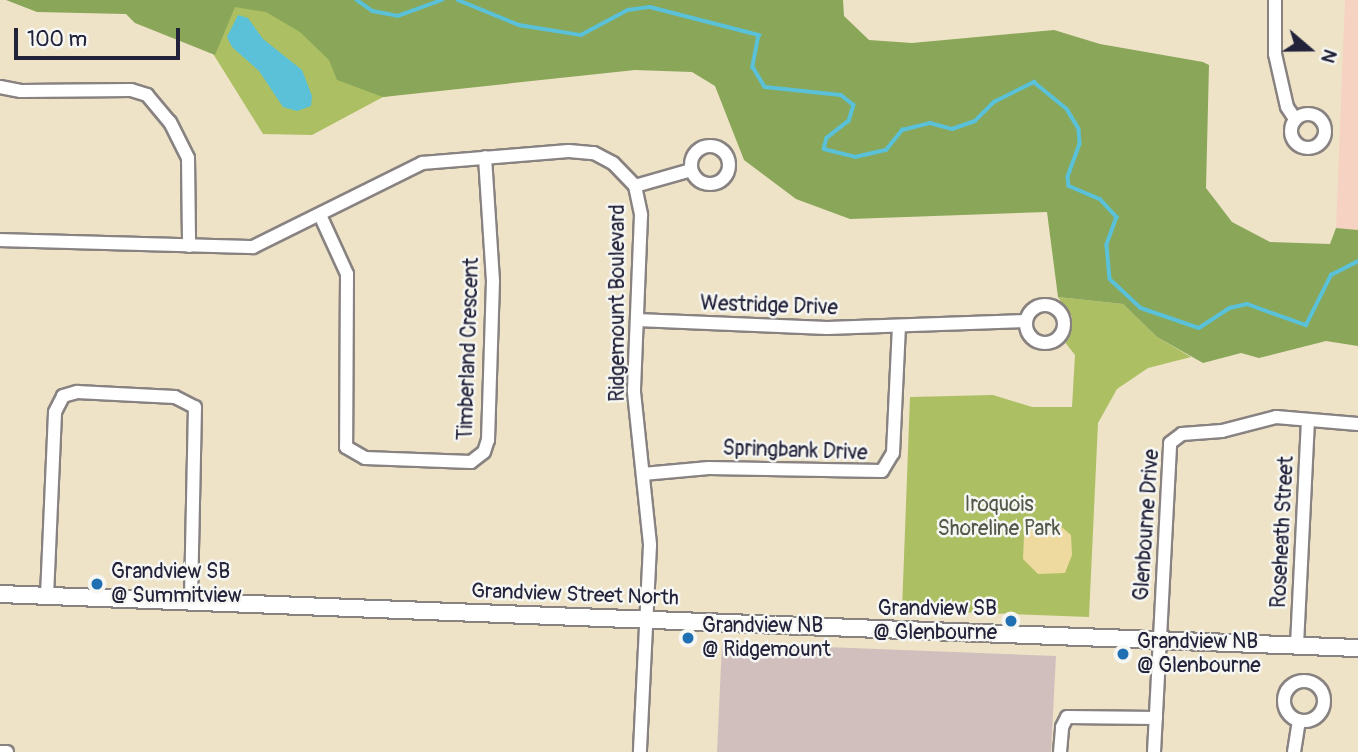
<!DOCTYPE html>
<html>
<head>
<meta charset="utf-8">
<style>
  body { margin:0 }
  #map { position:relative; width:1358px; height:752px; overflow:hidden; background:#eee3c7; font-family:Pangolin,sans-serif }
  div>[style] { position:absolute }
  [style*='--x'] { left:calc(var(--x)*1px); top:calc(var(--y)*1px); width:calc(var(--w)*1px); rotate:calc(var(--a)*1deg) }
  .built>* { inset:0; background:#f6d2c3 }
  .industrial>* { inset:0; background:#d1bfbd }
  .green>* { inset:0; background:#acbf63 }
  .forest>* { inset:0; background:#89a659 }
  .sand>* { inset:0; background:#eeda9e }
  .water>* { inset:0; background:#5ac1d8 }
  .stream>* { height:3.5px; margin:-1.75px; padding:0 1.75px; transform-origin:1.75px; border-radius:1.75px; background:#5ac1d8 }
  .roads { filter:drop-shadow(2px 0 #888281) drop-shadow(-2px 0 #888281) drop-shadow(0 2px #888281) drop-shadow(0 -2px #888281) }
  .minor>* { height:12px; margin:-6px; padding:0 6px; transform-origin:6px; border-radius:6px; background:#fff }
  .minor>.ring { margin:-6px; padding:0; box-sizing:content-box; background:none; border:12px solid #fff; border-radius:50% }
  .tertiary>* { height:16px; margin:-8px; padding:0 8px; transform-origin:8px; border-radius:8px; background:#fff }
  .dots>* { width:19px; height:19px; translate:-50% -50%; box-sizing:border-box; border:4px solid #f6f6f2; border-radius:50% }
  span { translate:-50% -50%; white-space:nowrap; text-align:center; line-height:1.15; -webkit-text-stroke:5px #f6f6f2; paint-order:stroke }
  .street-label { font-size:21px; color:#22223b }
  .park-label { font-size:21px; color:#525949 }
  .poi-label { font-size:21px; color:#22223b }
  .left { translate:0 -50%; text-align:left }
  .right { translate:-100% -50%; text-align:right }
  .north { position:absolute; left:1274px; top:14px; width:70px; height:70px; -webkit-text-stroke:5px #f6f6f2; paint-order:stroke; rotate:110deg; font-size:19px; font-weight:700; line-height:28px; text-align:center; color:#22223b }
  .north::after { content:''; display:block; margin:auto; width:24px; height:32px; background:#22223b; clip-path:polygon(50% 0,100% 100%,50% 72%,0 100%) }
  .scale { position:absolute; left:14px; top:28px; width:166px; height:32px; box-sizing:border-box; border:4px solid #22223b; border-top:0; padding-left:9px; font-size:21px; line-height:24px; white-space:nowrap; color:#22223b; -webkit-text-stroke:5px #f6f6f2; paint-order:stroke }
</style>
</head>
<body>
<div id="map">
  <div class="built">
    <i style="clip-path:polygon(1345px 0,1358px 0,1358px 230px,1336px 228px)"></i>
  </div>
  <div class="industrial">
    <i style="clip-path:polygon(722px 643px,1056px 656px,1051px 752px,717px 752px)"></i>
  </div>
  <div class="green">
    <i style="clip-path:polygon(170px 0,357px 0,442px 88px,383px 97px,312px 135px,263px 134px,189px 15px)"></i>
    <i style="clip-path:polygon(1058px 297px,1123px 304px,1157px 337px,1191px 357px,1148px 368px,1117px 389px,1098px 423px,1089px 617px,902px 610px,910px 397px,993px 395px,1032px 407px,1072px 407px,1075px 355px,1064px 341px,1072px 317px)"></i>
  </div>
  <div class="forest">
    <i style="clip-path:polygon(6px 0,843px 0,844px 16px,869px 40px,912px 43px,1054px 30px,1100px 44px,1203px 62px,1209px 65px,1206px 188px,1232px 222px,1270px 242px,1330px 244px,1336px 228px,1358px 230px,1358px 346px,1326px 341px,1259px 358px,1241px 353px,1203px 363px,1157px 337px,1123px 304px,1058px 297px,1047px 212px,850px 219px,796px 199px,744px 160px,715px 86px,692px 72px,635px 70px,383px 97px,337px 80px,329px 60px,300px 32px,266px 12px,235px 7px,215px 55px,135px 23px,126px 14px,37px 12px)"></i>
  </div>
  <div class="sand">
    <i style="clip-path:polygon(1039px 523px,1057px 523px,1071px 535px,1072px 555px,1065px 573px,1038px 574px,1023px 559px,1024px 535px)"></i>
  </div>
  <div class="water">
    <i style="clip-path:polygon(238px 15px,248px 18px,263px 39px,302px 70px,312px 96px,311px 106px,297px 111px,283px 107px,259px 71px,232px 47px,227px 37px)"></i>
  </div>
  <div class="stream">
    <i style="--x:357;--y:0;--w:19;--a:35"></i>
    <i style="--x:373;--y:11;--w:25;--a:11"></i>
    <i style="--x:398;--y:16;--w:47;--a:-20"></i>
    <i style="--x:458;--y:0;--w:66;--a:22.3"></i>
    <i style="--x:519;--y:25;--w:63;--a:9.2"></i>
    <i style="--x:581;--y:35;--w:53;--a:-28"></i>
    <i style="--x:628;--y:10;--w:22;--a:-8"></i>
    <i style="--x:650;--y:7;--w:113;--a:14.4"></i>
    <i style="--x:759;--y:35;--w:33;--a:101"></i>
    <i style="--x:753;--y:67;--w:23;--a:59"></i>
    <i style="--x:765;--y:87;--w:76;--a:6"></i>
    <i style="--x:841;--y:95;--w:16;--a:38"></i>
    <i style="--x:854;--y:105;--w:17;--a:107"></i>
    <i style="--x:849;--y:121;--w:28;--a:142"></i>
    <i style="--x:827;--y:138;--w:11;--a:105"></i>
    <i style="--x:824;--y:149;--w:32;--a:14"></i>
    <i style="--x:855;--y:157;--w:32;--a:-13"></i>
    <i style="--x:886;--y:150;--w:26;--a:-51"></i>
    <i style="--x:902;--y:130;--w:29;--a:-14"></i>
    <i style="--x:930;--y:123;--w:23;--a:15"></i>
    <i style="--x:952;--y:129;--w:24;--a:-19"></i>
    <i style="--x:975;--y:121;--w:27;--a:-45"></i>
    <i style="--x:994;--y:102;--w:45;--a:-26.6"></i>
    <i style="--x:1034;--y:82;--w:43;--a:39.3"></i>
    <i style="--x:1067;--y:109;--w:23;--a:59"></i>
    <i style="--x:1079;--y:129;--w:15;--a:86"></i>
    <i style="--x:1080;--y:144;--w:35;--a:110"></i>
    <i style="--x:1068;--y:177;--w:9;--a:84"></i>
    <i style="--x:1069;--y:186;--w:34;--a:23"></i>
    <i style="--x:1100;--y:199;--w:25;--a:47"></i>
    <i style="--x:1117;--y:217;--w:30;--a:110"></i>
    <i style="--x:1107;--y:245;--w:34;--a:85"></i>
    <i style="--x:1110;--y:279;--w:42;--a:43.1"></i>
    <i style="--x:1141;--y:308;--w:61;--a:19"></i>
    <i style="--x:1199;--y:328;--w:37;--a:-33"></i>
    <i style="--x:1230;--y:308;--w:17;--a:-13"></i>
    <i style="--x:1247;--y:304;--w:63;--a:19.6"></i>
    <i style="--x:1306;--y:325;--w:56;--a:-63.4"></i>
    <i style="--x:1331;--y:275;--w:30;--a:-27"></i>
  </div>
  <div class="roads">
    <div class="minor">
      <i style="--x:1275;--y:0;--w:54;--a:90"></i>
      <i style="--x:1275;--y:54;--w:54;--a:77.2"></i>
      <i style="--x:1287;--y:107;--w:14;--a:56"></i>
      <i style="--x:0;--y:87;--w:21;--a:11"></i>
      <i style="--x:21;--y:91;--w:110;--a:-0.5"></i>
      <i style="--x:131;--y:90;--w:17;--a:17"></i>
      <i style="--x:147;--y:95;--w:35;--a:50"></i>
      <i style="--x:170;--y:122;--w:40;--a:63.4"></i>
      <i style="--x:188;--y:158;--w:88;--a:89.3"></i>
      <i class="ring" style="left:1291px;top:114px;width:22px;height:22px"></i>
      <i class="ring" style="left:691px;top:146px;width:26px;height:26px"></i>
      <i style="--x:635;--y:186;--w:58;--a:-15.9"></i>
      <i style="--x:320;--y:215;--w:65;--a:65.4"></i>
      <i style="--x:347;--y:274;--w:173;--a:90.3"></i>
      <i style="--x:346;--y:447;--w:22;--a:30"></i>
      <i style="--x:365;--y:458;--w:106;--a:2.2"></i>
      <i style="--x:471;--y:462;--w:16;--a:-38"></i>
      <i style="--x:484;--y:452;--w:13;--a:-72"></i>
      <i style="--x:488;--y:440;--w:159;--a:-88.2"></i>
      <i style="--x:493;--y:281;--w:124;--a:-93.7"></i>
      <i style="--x:0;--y:240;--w:253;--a:1.6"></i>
      <i style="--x:253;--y:247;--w:189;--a:-26.4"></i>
      <i style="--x:422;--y:163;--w:147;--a:-4.7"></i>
      <i style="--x:569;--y:151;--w:25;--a:5"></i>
      <i style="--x:594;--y:153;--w:21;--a:28"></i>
      <i style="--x:613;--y:163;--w:32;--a:46"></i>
      <i style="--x:635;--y:186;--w:30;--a:78"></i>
      <i style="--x:641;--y:215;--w:177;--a:92.3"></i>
      <i style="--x:634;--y:392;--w:154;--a:84"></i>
      <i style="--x:650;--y:545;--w:207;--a:92.8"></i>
      <i class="ring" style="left:1026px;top:305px;width:26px;height:26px"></i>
      <i style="--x:637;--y:320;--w:190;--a:2.4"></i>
      <i style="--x:827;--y:328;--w:199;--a:-2"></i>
      <i style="--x:643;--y:474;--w:66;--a:-5.2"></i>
      <i style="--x:709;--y:468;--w:173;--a:1"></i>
      <i style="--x:882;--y:471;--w:21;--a:-59"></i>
      <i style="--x:893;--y:453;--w:127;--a:-87.3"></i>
      <i style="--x:47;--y:596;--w:184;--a:-87.5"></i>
      <i style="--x:55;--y:412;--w:18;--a:-63"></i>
      <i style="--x:63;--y:396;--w:15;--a:-16"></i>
      <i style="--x:77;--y:392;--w:98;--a:2.9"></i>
      <i style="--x:175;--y:397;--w:22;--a:27"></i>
      <i style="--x:195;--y:407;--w:195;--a:91.2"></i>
      <i style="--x:1297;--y:645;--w:225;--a:-87.2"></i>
      <i class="ring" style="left:1284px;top:681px;width:28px;height:28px"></i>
      <i style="--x:0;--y:752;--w:7;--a:0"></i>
      <i style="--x:1060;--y:752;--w:25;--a:-85"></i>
      <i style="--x:1062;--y:727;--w:11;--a:-63"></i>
      <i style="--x:1067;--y:717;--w:89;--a:0.6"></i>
      <i style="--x:1154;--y:752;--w:309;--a:-87"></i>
      <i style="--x:1170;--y:443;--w:15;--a:-37"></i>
      <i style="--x:1182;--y:434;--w:40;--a:-4.3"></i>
      <i style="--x:1222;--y:431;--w:56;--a:-14.5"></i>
      <i style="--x:1276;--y:417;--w:82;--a:4.9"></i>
      <i style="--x:1294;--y:752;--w:32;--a:-81"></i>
    </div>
    <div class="tertiary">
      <i style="--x:0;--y:594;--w:1359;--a:2.28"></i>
    </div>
  </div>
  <div class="dots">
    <i style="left:97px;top:584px;background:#1f6fb2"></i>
    <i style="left:1011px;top:621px;background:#1f6fb2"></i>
    <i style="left:688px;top:638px;background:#1f6fb2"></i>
    <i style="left:1123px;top:654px;background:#1f6fb2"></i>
  </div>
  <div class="street-label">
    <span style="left:618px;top:303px;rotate:-90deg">Ridgemount Boulevard</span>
    <span style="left:769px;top:306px;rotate:2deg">Westridge Drive</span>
    <span style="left:469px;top:349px;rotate:-88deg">Timberland Crescent</span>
    <span style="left:795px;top:451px;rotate:2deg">Springbank Drive</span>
    <span style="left:1147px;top:525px;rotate:-86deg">Glenbourne Drive</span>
    <span style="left:1283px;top:532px;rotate:-87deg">Roseheath Street</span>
    <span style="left:575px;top:595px;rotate:2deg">Grandview Street North</span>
  </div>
  <div class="park-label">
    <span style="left:999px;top:517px">Iroquois<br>Shoreline Park</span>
  </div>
  <div class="poi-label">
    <span class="left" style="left:111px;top:584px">Grandview SB<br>@ Summitview</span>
    <span class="right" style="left:997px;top:621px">Grandview SB<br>@ Glenbourne</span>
    <span class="left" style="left:702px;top:638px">Grandview NB<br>@ Ridgemount</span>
    <span class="left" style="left:1137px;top:654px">Grandview NB<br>@ Glenbourne</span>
  </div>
  <div class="north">N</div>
  <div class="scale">100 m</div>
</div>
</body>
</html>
